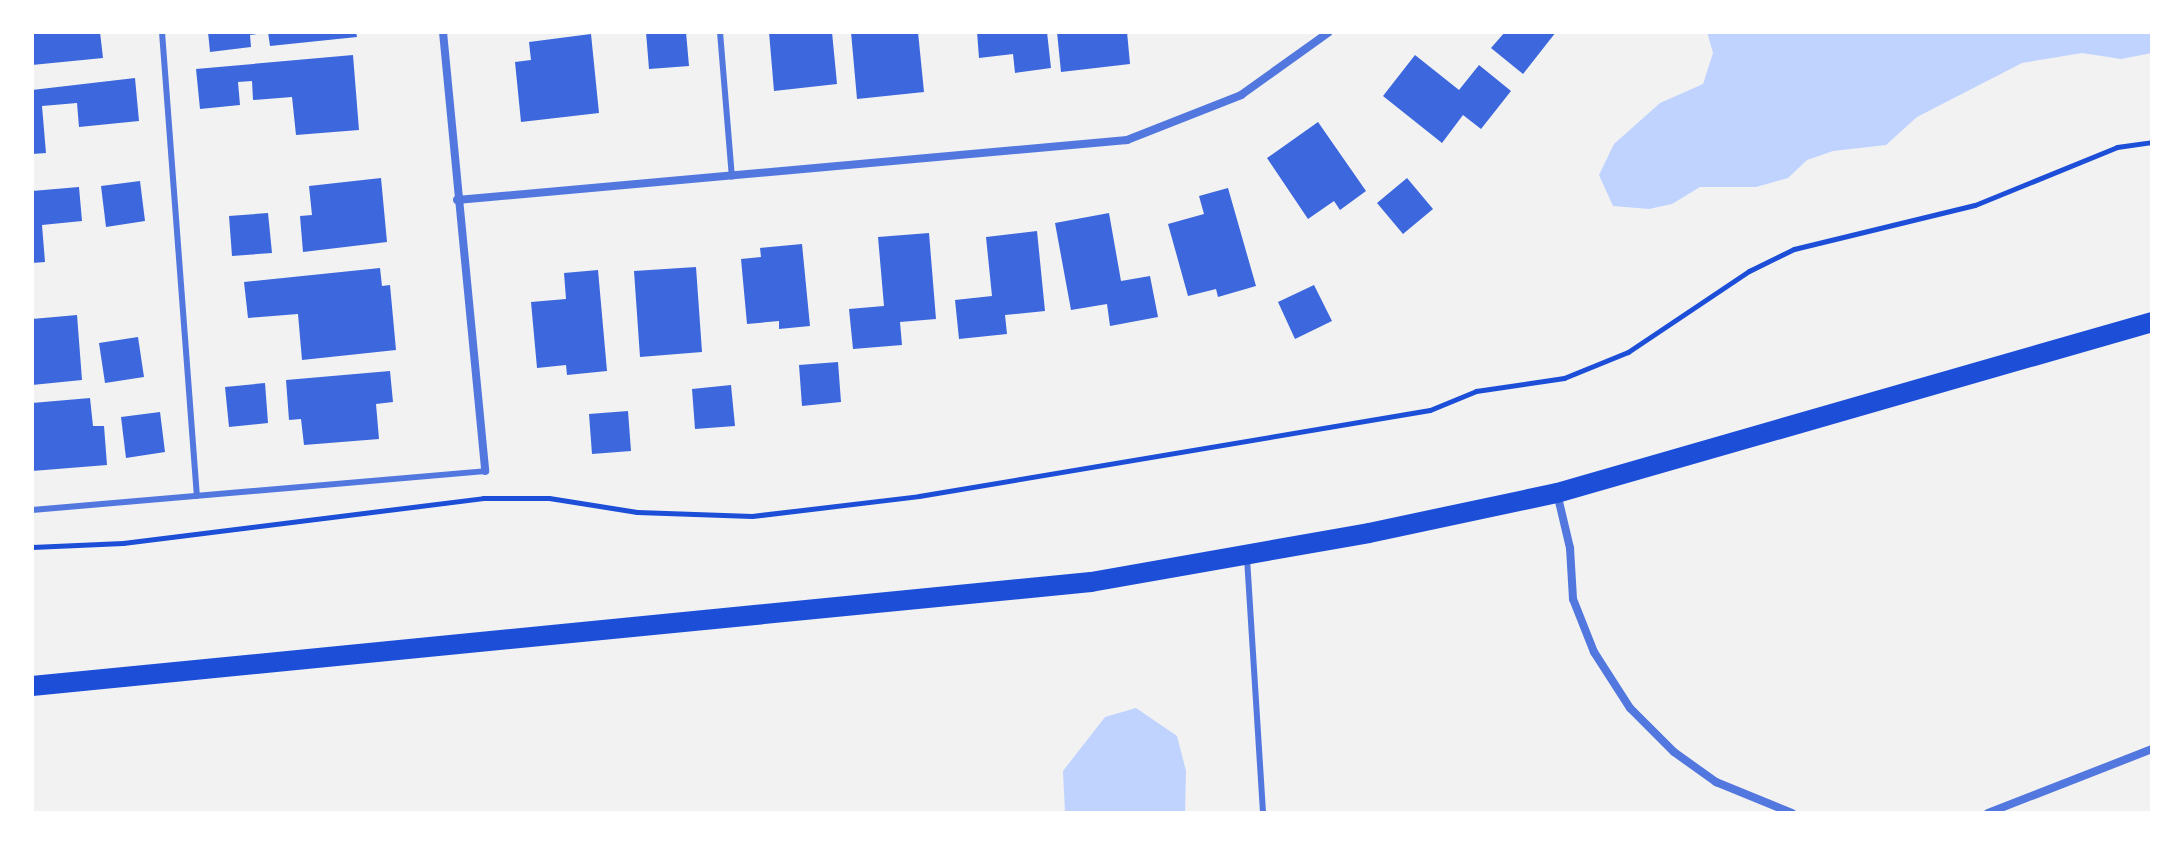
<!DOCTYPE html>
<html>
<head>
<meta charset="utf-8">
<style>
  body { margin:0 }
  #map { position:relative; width:2184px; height:845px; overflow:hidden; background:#f2f2f2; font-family:"Fira Sans",sans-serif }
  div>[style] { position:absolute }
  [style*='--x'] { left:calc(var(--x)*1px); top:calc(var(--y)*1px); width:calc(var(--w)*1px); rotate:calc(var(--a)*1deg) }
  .water>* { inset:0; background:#bfd3fe }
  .building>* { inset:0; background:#3d67dc }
  .path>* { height:5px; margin:-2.5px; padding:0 2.5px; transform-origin:2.5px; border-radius:2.5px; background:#1d4ed8 }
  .service>* { height:6px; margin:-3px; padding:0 3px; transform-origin:3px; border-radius:3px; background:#5277de }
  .minor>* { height:8px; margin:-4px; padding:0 4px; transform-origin:4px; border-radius:4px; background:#5277de }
  .primary>* { height:20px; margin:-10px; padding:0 10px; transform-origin:10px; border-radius:10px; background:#1d4ed8 }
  span { translate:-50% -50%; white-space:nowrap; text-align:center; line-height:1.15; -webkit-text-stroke:8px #fff; paint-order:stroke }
  .frame { position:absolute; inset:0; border:34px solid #fff; pointer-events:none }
</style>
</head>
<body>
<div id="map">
  <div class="water">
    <i style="clip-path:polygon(1707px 32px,2152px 32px,2152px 53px,2121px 59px,2082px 53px,2022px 63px,1917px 117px,1886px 145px,1833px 151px,1807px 160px,1788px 178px,1756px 187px,1700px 187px,1672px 204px,1649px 209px,1613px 206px,1599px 175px,1614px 144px,1660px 103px,1703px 84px,1713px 53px)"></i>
    <i style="clip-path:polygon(1136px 708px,1177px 736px,1186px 771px,1185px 813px,1065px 813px,1063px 771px,1105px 717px)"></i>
  </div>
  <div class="building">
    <i style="clip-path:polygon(32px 32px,100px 32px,103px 58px,32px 65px)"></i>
    <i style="clip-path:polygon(208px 32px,257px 32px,257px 34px,250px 35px,251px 47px,210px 52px)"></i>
    <i style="clip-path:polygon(268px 32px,356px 32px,357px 37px,270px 46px)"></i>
    <i style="clip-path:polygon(646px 32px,686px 32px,689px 66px,649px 69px)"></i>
    <i style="clip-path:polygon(769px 32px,832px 32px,837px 84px,774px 91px)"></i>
    <i style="clip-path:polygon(851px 32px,918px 32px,924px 92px,857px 99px)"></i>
    <i style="clip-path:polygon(977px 32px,1047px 32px,1051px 68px,1015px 73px,1013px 54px,979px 58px)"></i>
    <i style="clip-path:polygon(1057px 32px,1127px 32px,1130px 64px,1061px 72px)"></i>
    <i style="clip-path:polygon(1505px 32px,1556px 32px,1523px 74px,1491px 48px)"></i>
    <i style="clip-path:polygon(591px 34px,599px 113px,521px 122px,515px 62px,531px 60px,529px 42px)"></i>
    <i style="clip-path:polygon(353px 55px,359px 130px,296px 135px,292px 97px,253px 100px,252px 81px,238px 82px,240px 105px,200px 109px,196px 69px)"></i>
    <i style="clip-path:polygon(1415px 55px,1459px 90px,1479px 65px,1511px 91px,1481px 129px,1463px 115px,1442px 143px,1383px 96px)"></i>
    <i style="clip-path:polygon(135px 78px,139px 121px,79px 127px,77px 103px,42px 106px,46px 153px,32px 154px,32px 90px)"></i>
    <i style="clip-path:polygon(1318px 122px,1366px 191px,1340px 210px,1334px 201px,1308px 219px,1267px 158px)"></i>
    <i style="clip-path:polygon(381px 178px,387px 242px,303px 252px,300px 216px,312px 215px,309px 186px)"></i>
    <i style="clip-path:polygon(1407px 178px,1433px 209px,1403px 234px,1377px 203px)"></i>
    <i style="clip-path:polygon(140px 181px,145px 221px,106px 227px,101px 186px)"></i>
    <i style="clip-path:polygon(79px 187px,82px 221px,42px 225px,45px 262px,32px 263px,32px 191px)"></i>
    <i style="clip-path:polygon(1228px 188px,1256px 286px,1218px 297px,1216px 289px,1188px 296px,1168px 224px,1204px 214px,1199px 196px)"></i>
    <i style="clip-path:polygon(268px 213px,272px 253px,232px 256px,229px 216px)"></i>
    <i style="clip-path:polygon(1109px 213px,1121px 281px,1150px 276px,1158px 317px,1110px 326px,1107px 304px,1071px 310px,1055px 223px)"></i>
    <i style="clip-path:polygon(1037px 231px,1045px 311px,1005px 315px,1007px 334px,959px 339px,955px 300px,992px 296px,986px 237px)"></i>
    <i style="clip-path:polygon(929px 233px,936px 319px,900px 322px,902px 345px,853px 349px,849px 309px,884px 306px,878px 237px)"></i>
    <i style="clip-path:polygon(802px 244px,810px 326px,779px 329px,779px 321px,747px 324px,741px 259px,761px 257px,760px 248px)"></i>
    <i style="clip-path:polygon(696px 267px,702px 352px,640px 357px,634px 271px)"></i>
    <i style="clip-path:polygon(380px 268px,382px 286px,390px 285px,396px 350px,302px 360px,298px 314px,248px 318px,244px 282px)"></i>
    <i style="clip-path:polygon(598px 270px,607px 371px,567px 375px,566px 365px,537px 368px,531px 302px,566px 299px,564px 273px)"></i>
    <i style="clip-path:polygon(1314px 285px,1332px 321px,1295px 339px,1278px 302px)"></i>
    <i style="clip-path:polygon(77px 315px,82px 380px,32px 385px,32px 319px)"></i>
    <i style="clip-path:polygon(138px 337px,144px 377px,105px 383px,99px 343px)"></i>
    <i style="clip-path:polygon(838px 362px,841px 402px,802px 406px,799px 365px)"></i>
    <i style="clip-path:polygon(390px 371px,393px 402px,376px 404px,379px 439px,304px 445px,301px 419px,289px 420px,286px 380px)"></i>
    <i style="clip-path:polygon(265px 383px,268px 423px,229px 427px,225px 387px)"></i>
    <i style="clip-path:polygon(731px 385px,735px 426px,695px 429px,692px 389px)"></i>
    <i style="clip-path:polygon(90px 398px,93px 426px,104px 426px,107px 465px,32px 471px,32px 403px)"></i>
    <i style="clip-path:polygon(628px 411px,631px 451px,592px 454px,589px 414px)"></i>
    <i style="clip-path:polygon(160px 412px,165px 452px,126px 458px,121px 417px)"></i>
  </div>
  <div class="path">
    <i style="--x:32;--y:547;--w:91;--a:-2.5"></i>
    <i style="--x:123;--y:543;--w:363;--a:-7.1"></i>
    <i style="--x:483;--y:498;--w:66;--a:0"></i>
    <i style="--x:549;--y:498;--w:89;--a:9"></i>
    <i style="--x:637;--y:512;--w:115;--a:2"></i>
    <i style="--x:752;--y:516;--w:168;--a:-6.8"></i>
    <i style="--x:919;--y:496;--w:518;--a:-9.55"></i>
    <i style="--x:1430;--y:410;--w:50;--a:-22.4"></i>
    <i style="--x:1476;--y:391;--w:89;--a:-8.4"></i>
    <i style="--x:1564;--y:378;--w:69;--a:-22.1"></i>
    <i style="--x:1628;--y:352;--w:146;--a:-33.8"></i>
    <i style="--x:1749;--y:271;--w:50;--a:-26.1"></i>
    <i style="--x:1794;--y:249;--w:186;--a:-13.7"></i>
    <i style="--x:1975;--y:205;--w:153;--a:-22.2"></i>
    <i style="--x:2117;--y:147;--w:35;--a:-8"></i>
  </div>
  <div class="service">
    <i style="--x:162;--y:32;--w:465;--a:85.7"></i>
    <i style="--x:720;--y:32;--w:145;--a:85.3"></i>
    <i style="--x:32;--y:510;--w:455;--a:-4.9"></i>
    <i style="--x:1247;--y:558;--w:256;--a:86.4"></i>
  </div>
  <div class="minor">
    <i style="--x:443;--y:32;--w:441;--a:84.5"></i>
    <i style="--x:457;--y:200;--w:673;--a:-5.12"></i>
    <i style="--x:1127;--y:140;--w:123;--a:-21.5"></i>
    <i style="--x:1241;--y:95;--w:108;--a:-35.6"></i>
    <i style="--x:1557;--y:493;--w:57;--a:76.7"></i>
    <i style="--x:1570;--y:548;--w:51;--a:86.6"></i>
    <i style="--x:1573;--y:599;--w:57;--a:68.4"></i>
    <i style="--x:1594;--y:652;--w:67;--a:57.3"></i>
    <i style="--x:1630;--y:708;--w:62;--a:45"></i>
    <i style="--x:1674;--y:752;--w:52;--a:35.5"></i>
    <i style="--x:1716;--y:782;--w:82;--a:22.2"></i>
    <i style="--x:1988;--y:813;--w:176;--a:-21.3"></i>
  </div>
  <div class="primary">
    <i style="--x:32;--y:686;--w:1064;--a:-5.61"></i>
    <i style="--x:1091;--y:582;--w:282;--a:-10"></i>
    <i style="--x:1369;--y:533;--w:192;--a:-12"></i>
    <i style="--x:1557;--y:493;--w:619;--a:-16.03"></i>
  </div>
  <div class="frame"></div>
</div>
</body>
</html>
